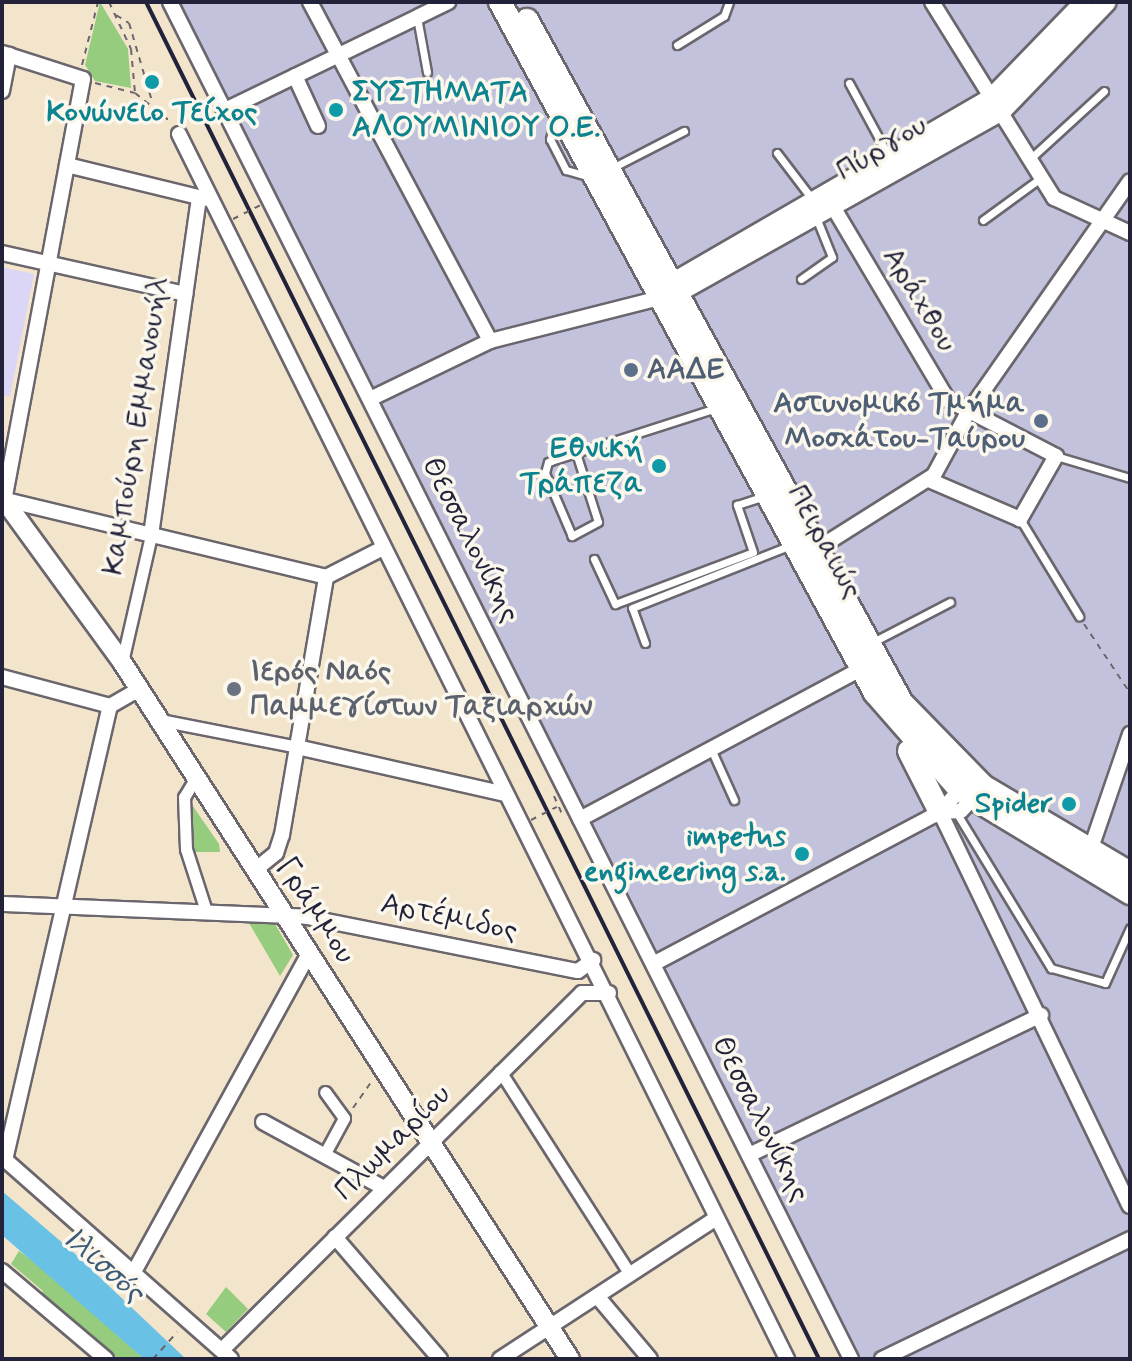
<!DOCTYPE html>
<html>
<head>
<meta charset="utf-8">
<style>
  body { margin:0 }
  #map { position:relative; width:1132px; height:1361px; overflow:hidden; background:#f3e5cb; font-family:Mynerve,sans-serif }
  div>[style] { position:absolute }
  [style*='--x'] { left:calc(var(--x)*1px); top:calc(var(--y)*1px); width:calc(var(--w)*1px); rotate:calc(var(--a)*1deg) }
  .built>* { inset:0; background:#dcd6f6 }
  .industrial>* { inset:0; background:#c2c2dc }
  .green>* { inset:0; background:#95cc7e }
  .water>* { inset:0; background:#69c2e6 }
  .path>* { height:2px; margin-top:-1px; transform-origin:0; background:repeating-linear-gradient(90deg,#6b666d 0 6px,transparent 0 12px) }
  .roads { filter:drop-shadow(2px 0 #6b666d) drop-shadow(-2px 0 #6b666d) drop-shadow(0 2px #6b666d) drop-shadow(0 -2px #6b666d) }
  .service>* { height:7px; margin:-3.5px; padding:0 3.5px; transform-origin:3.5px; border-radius:3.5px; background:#fff }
  .pedestrian>* { height:11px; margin:-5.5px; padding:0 5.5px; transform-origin:5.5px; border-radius:5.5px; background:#fff }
  .minor>* { height:14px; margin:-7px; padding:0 7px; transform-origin:7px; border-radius:7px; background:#fff }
  .tertiary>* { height:18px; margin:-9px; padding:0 9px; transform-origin:9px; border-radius:9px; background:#fff }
  .primary>* { height:22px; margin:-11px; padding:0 11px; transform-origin:11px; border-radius:11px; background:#fff }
  .rail>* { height:4px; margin:-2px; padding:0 2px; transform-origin:2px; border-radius:2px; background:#22223b }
  .path-bridge>* { height:2px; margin-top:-1px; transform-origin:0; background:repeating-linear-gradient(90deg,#6b666d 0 6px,transparent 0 12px) }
  .dots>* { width:22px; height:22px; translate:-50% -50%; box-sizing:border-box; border:4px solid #fbf7ec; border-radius:50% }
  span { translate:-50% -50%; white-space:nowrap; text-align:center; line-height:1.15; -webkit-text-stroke:7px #fbf7ec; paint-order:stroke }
  .culture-label { font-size:30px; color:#0d838f; font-weight:700 }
  .left { translate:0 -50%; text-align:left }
  .right { translate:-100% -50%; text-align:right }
  .street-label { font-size:30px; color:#22223b }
  .service-label { font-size:30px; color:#4e5e75; font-weight:700 }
  .worship-label { font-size:30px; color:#5b616d; font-weight:700 }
  .water-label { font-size:32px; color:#3b5a77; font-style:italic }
  .frame { position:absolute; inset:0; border:4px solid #22223b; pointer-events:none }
</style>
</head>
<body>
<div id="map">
  <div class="built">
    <i style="clip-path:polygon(2px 267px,34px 274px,10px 397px,2px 395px)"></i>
  </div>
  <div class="industrial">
    <i style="clip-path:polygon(178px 2px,1130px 2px,1130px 1359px,850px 1359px)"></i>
  </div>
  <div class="green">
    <i style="clip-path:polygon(100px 2px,128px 49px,131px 88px,95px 81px,85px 65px)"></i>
    <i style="clip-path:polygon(188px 799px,219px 844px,220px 852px,191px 852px)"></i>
    <i style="clip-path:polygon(249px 923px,275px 924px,293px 955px,280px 976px)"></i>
    <i style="clip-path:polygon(19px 1251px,55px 1277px,144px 1359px,113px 1359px,39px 1297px,43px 1291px,11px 1264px)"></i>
    <i style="clip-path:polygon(226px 1287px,248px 1309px,226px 1332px,206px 1314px)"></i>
  </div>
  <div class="water">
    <i style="clip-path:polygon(2px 1191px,72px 1251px,186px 1359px,144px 1359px,2px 1235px)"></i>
  </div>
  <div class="path">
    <i style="--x:109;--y:2;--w:52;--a:64.9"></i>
    <i style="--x:131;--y:49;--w:44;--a:84.8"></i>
    <i style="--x:135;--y:93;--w:46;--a:38.9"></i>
    <i style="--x:116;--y:15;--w:15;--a:32"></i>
    <i style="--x:129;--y:23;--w:81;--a:73.6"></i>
    <i style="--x:82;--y:65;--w:65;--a:-75.7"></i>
    <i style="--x:95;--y:83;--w:41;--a:14"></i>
    <i style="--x:1084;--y:624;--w:83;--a:56.3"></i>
    <i style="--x:554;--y:796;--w:22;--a:66"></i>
    <i style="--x:353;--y:1108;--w:33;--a:-55"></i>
    <i style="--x:153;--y:1359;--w:36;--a:-48"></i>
  </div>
  <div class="roads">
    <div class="service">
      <i style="--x:417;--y:17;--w:56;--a:79.7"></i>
      <i style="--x:677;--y:45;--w:55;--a:-31.7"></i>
      <i style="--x:724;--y:16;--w:15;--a:-70"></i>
      <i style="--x:849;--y:83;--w:82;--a:61.6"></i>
      <i style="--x:555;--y:116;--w:24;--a:102"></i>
      <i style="--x:550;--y:139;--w:35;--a:63"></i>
      <i style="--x:566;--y:170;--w:25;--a:16"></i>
      <i style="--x:777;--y:153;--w:58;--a:52.7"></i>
      <i style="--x:1031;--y:158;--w:99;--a:-42.5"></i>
      <i style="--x:612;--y:168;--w:81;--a:-27.2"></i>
      <i style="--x:983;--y:220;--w:73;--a:-36.1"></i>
      <i style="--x:801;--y:279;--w:38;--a:-35"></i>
      <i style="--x:832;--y:257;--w:40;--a:-112"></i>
      <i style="--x:576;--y:453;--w:72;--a:72.3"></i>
      <i style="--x:598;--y:522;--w:30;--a:152"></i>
      <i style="--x:572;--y:536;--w:69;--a:-113.2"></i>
      <i style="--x:545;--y:473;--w:11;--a:-75"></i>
      <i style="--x:548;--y:462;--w:3;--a:-18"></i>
      <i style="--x:551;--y:461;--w:173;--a:-17.8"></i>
      <i style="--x:1056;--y:456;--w:77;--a:16.6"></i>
      <i style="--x:1020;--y:519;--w:114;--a:58.7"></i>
      <i style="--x:594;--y:559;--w:50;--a:65"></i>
      <i style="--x:615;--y:604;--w:147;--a:-20.6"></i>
      <i style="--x:753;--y:552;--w:50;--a:-108.8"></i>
      <i style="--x:737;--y:505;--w:28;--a:-18"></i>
      <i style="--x:645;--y:643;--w:37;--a:-110"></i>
      <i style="--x:632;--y:608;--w:171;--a:-21.6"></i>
      <i style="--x:871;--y:643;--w:89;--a:-27.4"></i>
      <i style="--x:711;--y:749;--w:56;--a:65.7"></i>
      <i style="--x:956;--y:812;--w:183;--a:58.7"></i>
      <i style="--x:1051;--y:968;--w:56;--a:15.5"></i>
      <i style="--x:1105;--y:983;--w:60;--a:-65.6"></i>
    </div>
    <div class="pedestrian">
      <i style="--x:122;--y:662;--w:130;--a:-77.1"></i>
      <i style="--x:160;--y:720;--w:140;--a:11.1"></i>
      <i style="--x:195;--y:779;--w:21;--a:121"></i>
      <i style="--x:184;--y:797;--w:52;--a:87.8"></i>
      <i style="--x:186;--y:849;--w:65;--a:72.1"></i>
      <i style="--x:500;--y:1071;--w:241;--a:57.4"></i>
      <i style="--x:324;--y:1155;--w:42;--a:-61.6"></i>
      <i style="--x:344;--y:1118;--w:32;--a:-126"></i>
    </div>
    <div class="minor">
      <i style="--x:170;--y:2;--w:1518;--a:63.35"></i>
      <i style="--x:310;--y:2;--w:384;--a:62"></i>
      <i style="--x:932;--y:2;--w:231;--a:58.1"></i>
      <i style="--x:1054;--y:198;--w:84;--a:24.7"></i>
      <i style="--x:2;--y:53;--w:85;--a:17.8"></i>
      <i style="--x:83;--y:79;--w:436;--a:100.6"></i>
      <i style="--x:295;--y:76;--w:55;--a:65.3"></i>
      <i style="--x:2;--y:91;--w:37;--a:-79"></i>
      <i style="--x:225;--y:110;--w:248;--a:-25.8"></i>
      <i style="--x:179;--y:134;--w:1368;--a:63.6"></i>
      <i style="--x:67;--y:165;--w:143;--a:13.7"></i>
      <i style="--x:835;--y:210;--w:221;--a:59.3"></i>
      <i style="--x:948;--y:400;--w:122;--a:27.4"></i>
      <i style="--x:1056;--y:456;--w:73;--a:119.7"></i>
      <i style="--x:1020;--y:519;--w:99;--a:-156.8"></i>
      <i style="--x:2;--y:253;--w:188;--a:12.6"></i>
      <i style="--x:370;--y:399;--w:133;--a:-25.8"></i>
      <i style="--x:490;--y:341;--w:171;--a:-14.2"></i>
      <i style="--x:2;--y:499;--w:333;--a:13.5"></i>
      <i style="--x:326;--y:577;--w:64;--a:-27"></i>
      <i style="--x:151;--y:535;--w:341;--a:-81.9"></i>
      <i style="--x:814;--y:551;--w:142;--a:-32.3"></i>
      <i style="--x:934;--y:475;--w:69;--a:-61.6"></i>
      <i style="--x:967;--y:414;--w:284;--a:-55"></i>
      <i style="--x:2;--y:677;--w:112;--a:15"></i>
      <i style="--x:297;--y:747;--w:214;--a:12.7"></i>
      <i style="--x:940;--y:812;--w:437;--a:64.3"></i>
      <i style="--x:940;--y:812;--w:21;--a:-3"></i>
      <i style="--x:961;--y:811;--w:23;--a:-47"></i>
      <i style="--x:580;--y:819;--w:316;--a:-28.1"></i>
      <i style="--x:1090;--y:851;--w:124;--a:-71.1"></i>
      <i style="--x:255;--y:870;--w:27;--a:-39"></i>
      <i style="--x:276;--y:853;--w:19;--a:-72"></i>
      <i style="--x:282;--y:835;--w:262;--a:-80.3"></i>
      <i style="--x:2;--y:904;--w:305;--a:2.4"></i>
      <i style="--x:307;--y:917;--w:276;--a:11.3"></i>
      <i style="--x:578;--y:971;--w:19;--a:-36"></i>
      <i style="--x:655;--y:963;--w:323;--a:-27.9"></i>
      <i style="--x:940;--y:812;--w:30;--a:-48"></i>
      <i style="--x:263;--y:1122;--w:138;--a:28.6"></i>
      <i style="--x:749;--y:1155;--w:324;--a:-25.6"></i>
      <i style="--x:2;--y:1157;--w:305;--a:41.4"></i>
      <i style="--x:5;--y:1160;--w:466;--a:-77"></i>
      <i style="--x:110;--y:706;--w:32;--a:-30"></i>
      <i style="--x:335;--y:1237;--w:161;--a:49.3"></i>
      <i style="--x:135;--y:1270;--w:361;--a:-61.2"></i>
      <i style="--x:2;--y:1271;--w:136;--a:40.2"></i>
      <i style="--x:597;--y:1296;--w:82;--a:49.9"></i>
      <i style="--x:222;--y:1350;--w:507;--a:-44.76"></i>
      <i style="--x:582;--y:993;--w:27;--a:0"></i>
      <i style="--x:500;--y:1359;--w:258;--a:-33.1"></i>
      <i style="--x:882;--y:1359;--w:276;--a:-25.8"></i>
    </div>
    <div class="tertiary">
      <i style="--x:663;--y:288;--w:380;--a:-30.1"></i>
      <i style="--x:992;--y:97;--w:132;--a:-45.9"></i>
      <i style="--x:667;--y:299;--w:384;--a:-29.3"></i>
      <i style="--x:1002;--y:111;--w:151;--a:-46.1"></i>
      <i style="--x:4;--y:500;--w:200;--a:53.9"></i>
      <i style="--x:122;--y:662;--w:829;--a:57.27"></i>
    </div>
    <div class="primary">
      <i style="--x:500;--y:2;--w:786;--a:61.51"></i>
      <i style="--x:875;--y:693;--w:129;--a:48.8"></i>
      <i style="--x:960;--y:790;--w:199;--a:31.2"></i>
      <i style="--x:527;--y:20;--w:779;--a:61.23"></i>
      <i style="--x:902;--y:703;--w:116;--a:45.7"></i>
      <i style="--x:983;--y:786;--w:171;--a:30.6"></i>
      <i style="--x:909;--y:751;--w:68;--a:63.1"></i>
    </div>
  </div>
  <div class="rail">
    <i style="--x:146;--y:2;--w:1515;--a:63.62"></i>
  </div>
  <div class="path-bridge">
    <i style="--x:233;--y:219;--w:33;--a:-27"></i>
    <i style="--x:531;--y:820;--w:29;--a:-27"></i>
  </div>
  <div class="dots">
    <i style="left:152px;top:82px;background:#0f9aa8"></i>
    <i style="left:336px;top:110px;background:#0f9aa8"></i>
    <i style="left:631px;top:370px;background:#5c6f8a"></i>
    <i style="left:1041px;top:421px;background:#5c6f8a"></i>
    <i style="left:659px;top:466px;background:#0f9aa8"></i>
    <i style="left:234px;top:689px;background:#6b7280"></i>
    <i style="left:1069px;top:804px;background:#0f9aa8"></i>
    <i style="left:802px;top:854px;background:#0f9aa8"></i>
  </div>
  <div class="culture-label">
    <span class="left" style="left:352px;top:110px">ΣΥΣΤΗΜΑΤΑ<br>ΑΛΟΥΜΙΝΙΟΥ Ο.Ε.</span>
    <span style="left:152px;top:113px">Κονώνειο Τείχος</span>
    <span class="right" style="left:643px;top:466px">Εθνική<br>Τράπεζα</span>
    <span class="right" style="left:1053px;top:804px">Spider</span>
    <span class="right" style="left:786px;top:854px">impetus<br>engineering s.a.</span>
  </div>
  <div class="street-label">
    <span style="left:882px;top:149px;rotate:-31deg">Πύργου</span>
    <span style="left:919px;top:300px;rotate:59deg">Αράχθου</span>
    <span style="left:137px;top:426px;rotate:-81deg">Καμπούρη Εμμανουήλ</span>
    <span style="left:470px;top:540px;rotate:63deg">Θεσσαλονίκης</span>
    <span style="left:824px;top:542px;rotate:61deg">Πειραιώς</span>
    <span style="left:315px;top:911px;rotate:57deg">Γράμμου</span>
    <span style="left:449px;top:918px;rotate:12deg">Αρτέμιδος</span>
    <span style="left:760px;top:1119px;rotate:63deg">Θεσσαλονίκης</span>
    <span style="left:393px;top:1143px;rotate:-45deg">Πλωμαρίου</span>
  </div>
  <div class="service-label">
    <span class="left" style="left:647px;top:370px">ΑΑΔΕ</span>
    <span class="right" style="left:1025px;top:421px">Αστυνομικό Τμήμα<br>Μοσχάτου-Ταύρου</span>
  </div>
  <div class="worship-label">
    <span class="left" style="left:250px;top:689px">Ιερός Ναός<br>Παμμεγίστων Ταξιαρχών</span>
  </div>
  <div class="water-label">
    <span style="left:103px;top:1265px;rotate:41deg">Ιλισσός</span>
  </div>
  <div class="frame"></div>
</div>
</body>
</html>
